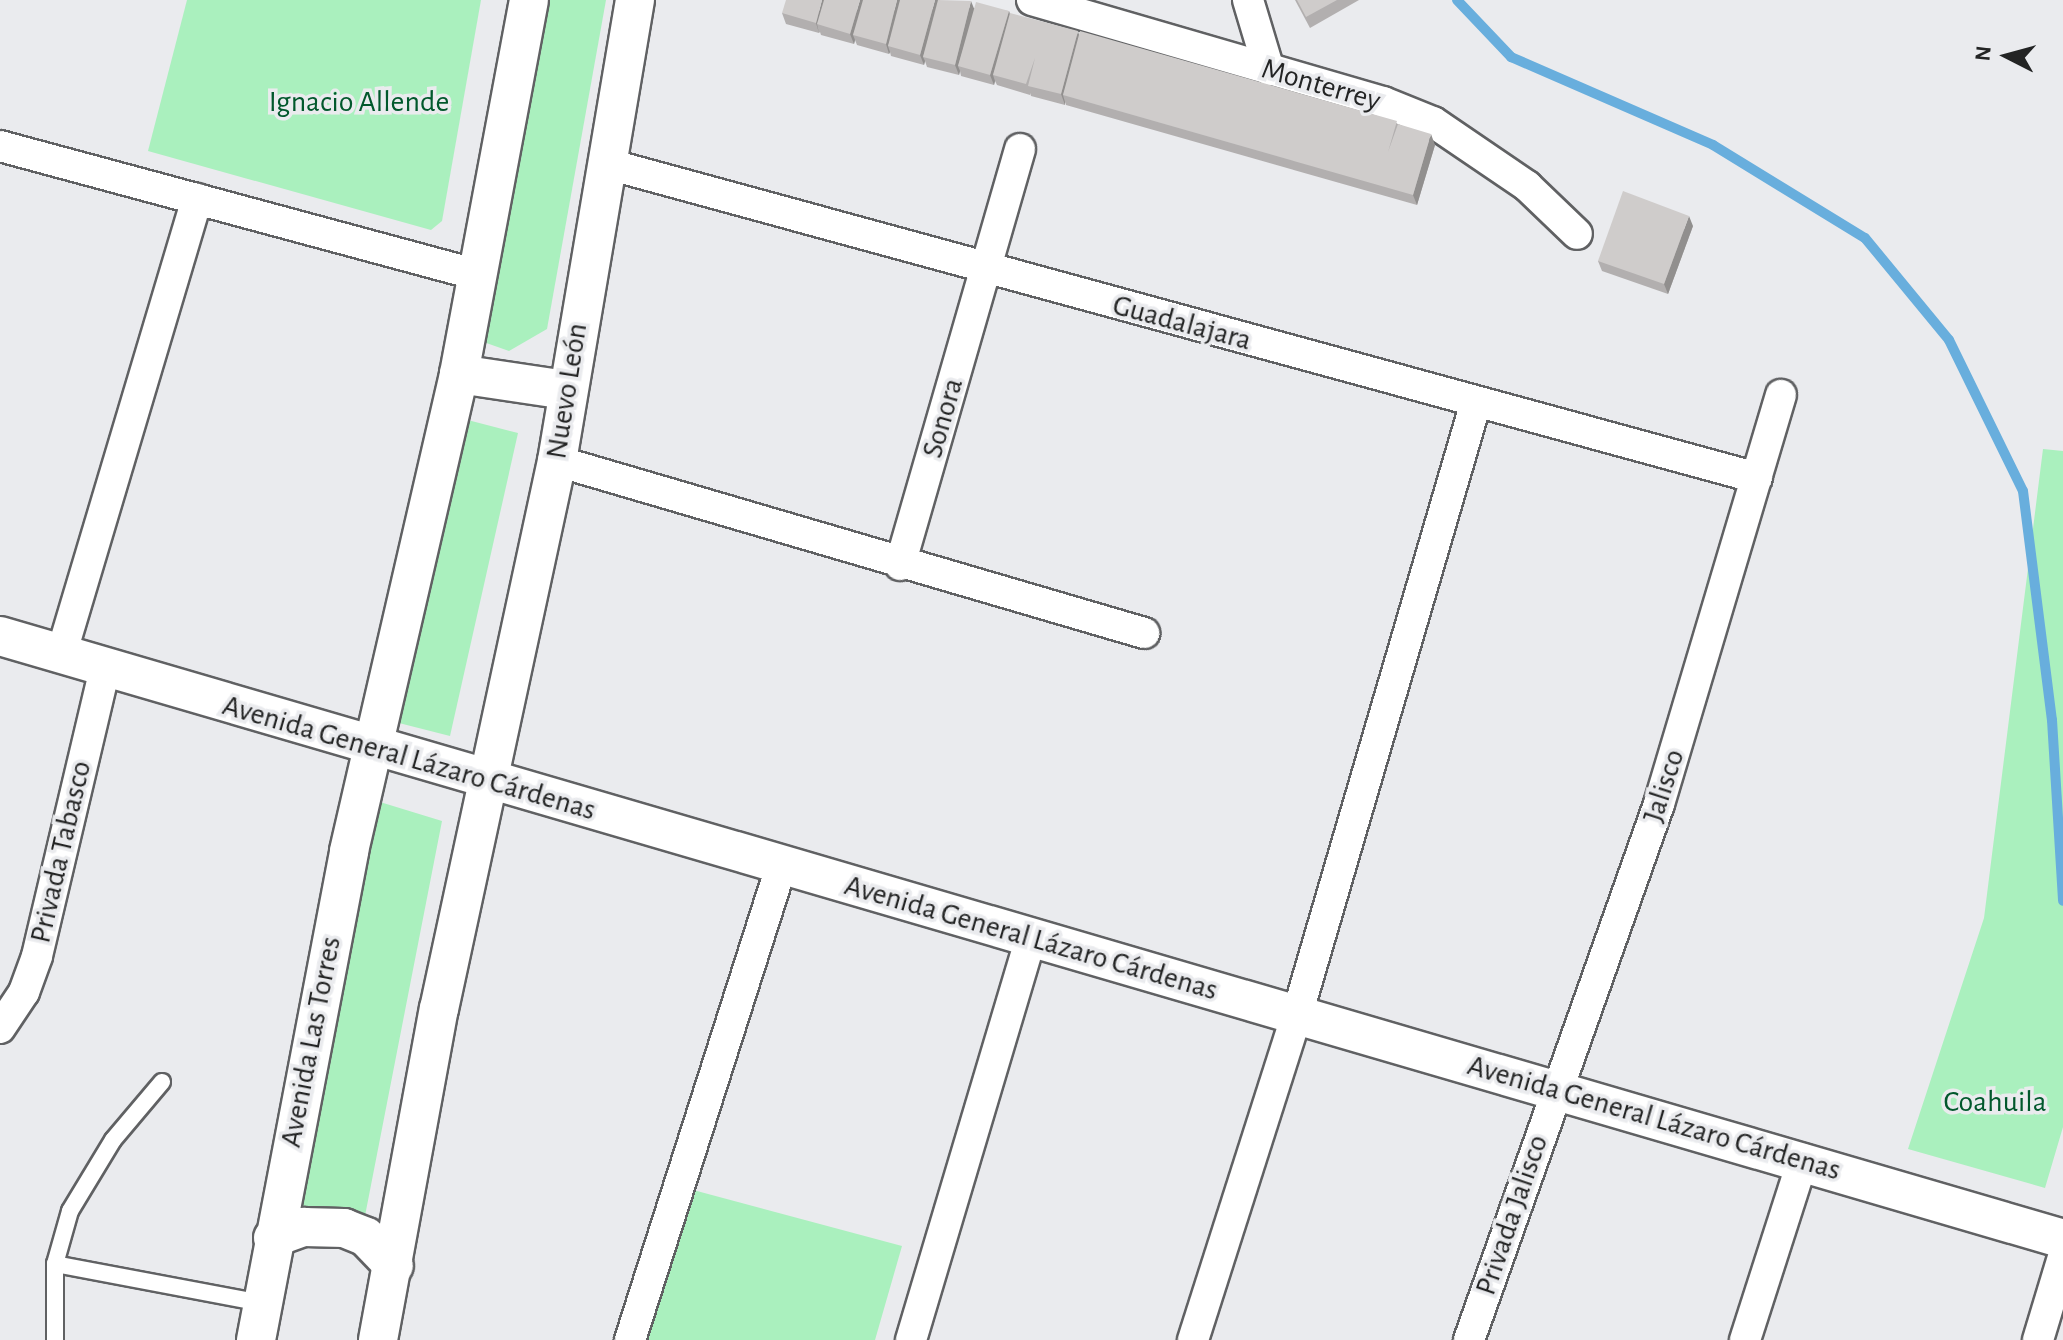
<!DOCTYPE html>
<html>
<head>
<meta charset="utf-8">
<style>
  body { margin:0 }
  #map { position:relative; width:2063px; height:1340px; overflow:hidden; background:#eaebee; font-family:"Alegreya Sans",sans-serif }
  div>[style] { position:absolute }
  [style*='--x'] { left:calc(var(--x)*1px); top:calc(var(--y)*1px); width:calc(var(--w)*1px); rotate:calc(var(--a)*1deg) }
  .green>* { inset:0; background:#aaf0be }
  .stream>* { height:10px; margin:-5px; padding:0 5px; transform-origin:5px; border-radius:5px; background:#68aedd }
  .roads { filter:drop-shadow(2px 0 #606163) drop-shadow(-2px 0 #606163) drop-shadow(0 2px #606163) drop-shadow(0 -2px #606163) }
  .service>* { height:16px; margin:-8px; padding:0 8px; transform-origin:8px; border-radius:8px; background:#fff }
  .minor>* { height:30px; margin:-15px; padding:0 15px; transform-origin:15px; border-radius:15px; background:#fff }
  .tertiary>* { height:38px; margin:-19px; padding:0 19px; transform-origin:19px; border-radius:19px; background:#fff }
  .wall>* { inset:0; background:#b2afaf }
  .shaded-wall>* { inset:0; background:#918f8e }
  .building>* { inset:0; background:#cfcccb }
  span { translate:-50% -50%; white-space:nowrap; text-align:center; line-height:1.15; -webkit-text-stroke:7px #eaebee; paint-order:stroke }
  .street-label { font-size:30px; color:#232424 }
  .park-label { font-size:30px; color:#01582c }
  .north { position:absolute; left:1967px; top:16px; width:80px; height:80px; -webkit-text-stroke:6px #eaebee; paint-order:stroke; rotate:276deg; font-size:22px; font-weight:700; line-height:32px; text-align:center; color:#232424 }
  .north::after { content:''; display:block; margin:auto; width:28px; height:36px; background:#232424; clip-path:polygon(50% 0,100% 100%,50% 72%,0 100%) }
</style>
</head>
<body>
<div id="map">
  <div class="green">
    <i style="clip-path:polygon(187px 0,481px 0,442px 221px,431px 230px,148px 151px)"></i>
    <i style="clip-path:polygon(537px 0,606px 0,547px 329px,509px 351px,475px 339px)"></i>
    <i style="clip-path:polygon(460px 418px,518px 433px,450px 736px,395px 722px)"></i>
    <i style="clip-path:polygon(2043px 449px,2063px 451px,2063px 1127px,2045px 1188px,1908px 1149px,1984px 918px)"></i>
    <i style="clip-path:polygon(380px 802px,442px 821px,364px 1221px,324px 1206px,298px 1209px)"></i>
    <i style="clip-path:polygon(682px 1187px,902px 1246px,875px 1340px,635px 1340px)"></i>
  </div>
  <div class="stream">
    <i style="--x:1457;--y:0;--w:79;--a:46.5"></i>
    <i style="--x:1511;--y:57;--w:220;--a:23.5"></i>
    <i style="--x:1713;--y:145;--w:178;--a:31.5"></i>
    <i style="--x:1865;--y:238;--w:132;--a:50.5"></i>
    <i style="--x:1949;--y:340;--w:168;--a:63.9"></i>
    <i style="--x:2023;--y:491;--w:231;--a:82.8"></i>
    <i style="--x:2052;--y:720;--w:181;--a:86.5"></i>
  </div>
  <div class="roads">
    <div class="service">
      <i style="--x:55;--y:1264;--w:211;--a:10.7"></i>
      <i style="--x:55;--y:1340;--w:76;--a:-90"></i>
      <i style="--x:55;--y:1264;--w:55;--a:-74.2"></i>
      <i style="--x:70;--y:1211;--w:83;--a:-58.8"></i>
      <i style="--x:113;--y:1140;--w:76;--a:-49.8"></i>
    </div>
    <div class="minor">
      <i style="--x:1032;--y:0;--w:366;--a:16.2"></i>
      <i style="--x:1383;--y:102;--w:54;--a:21.8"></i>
      <i style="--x:1433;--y:122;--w:114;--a:34.2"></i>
      <i style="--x:1527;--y:186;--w:69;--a:43.8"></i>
      <i style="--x:1248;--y:0;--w:73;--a:73.3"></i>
      <i style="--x:0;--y:146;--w:495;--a:15.1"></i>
      <i style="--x:608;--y:164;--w:1191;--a:15.28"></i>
      <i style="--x:557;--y:461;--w:612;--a:16.33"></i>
      <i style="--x:900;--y:565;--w:433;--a:-73.9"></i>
      <i style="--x:61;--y:655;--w:476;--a:-73.4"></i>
      <i style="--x:0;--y:1028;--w:43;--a:-56.3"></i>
      <i style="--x:24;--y:992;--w:38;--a:-70"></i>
      <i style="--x:37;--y:956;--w:296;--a:-76.7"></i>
      <i style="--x:630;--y:1340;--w:497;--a:-72.3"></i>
      <i style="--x:911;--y:1340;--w:420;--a:-73.4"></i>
      <i style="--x:1193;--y:1340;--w:341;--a:-72.3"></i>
      <i style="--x:1297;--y:1015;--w:639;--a:-73.72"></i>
      <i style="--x:1469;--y:1340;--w:569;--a:-70.48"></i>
      <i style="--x:1659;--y:804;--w:427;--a:-73.4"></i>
      <i style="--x:1745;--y:1340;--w:190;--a:-72.2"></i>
      <i style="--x:2038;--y:1340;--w:87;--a:-73.2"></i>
    </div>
    <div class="tertiary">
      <i style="--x:459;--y:374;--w:108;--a:8.5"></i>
      <i style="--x:0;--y:636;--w:2149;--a:16.29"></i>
      <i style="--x:273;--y:1238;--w:33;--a:-20"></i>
      <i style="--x:304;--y:1227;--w:40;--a:1.4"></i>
      <i style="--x:344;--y:1228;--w:24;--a:22"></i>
      <i style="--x:366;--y:1237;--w:40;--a:46"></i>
      <i style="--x:256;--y:1340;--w:498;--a:-79.2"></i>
      <i style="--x:349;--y:851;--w:490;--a:-77"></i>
      <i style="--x:459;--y:374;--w:380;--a:-79.4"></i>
      <i style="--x:378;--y:1340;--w:337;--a:-79.6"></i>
      <i style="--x:439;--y:1009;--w:561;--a:-77.85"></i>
      <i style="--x:557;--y:461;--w:468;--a:-80.4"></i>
    </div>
  </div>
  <div class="wall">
    <i style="clip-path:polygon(1295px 0,1359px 0,1310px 28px)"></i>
    <i style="clip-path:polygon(974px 8px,1009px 11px,1010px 14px,1079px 36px,1398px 124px,1435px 145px,1417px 205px,1066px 105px,1065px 102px,1065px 105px,1031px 96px,1030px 93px,1030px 95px,997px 85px,995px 81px,994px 85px,961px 76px,960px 71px,959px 75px,927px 67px,925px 61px,924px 65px,891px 56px,890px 52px,889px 54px,857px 45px,855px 40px,854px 44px,821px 35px,820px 32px,819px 33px,786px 24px,782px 13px)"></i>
    <i style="clip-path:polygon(1693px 226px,1668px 294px,1602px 271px,1598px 261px)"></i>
  </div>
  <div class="shaded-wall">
    <i style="clip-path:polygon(822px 0,829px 0,817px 24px,819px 33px,816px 23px)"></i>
    <i style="clip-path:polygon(860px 0,866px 0,853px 35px,855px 40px,854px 44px,850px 34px)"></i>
    <i style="clip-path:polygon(897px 0,904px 0,888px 46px,890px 52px,889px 54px,886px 44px)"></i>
    <i style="clip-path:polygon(935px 0,940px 0,923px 57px,925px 61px,924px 65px,920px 55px)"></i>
    <i style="clip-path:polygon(971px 1px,975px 11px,958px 66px,960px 71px,959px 75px,955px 65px)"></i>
    <i style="clip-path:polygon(1009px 11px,1012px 22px,993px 75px,995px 81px,994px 85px,990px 75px)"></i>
    <i style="clip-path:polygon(1078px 31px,1081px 42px,1063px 95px,1065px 102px,1065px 105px,1061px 94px)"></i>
    <i style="clip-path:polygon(1431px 134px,1435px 145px,1417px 205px,1413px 195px)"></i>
    <i style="clip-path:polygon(1689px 216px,1693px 226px,1668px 294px,1664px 284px)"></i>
  </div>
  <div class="building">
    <i style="clip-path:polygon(786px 0,822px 0,816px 23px,782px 13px)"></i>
    <i style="clip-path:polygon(824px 0,860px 0,850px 34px,817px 24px)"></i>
    <i style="clip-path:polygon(863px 0,897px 0,886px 44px,853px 35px)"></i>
    <i style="clip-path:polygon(900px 0,935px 0,920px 55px,888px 46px)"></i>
    <i style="clip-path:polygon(938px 0,971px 1px,955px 65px,923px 57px)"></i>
    <i style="clip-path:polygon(1297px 0,1337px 0,1306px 17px)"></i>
    <i style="clip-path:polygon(976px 2px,1009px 11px,990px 75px,958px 66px)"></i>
    <i style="clip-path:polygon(1010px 13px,1078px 31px,1061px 94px,1028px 86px,1035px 58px,1026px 84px,993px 75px)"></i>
    <i style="clip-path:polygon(1080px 31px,1397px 121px,1388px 152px,1398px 124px,1431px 134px,1413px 195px,1063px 95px)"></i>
    <i style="clip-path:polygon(1623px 191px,1689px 216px,1664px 284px,1598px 261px)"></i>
  </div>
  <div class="street-label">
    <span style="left:1321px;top:85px;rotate:16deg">Monterrey</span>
    <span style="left:1182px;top:323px;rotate:15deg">Guadalajara</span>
    <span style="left:567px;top:391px;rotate:-81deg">Nuevo León</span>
    <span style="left:943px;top:418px;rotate:-74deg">Sonora</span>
    <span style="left:409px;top:758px;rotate:16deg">Avenida General Lázaro Cárdenas</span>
    <span style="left:1664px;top:786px;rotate:-72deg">Jalisco</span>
    <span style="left:61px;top:852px;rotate:-77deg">Privada Tabasco</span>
    <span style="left:1031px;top:938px;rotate:16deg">Avenida General Lázaro Cárdenas</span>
    <span style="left:311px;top:1042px;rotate:-79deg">Avenida Las Torres</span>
    <span style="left:1654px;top:1118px;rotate:16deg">Avenida General Lázaro Cárdenas</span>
    <span style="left:1512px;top:1215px;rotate:-71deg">Privada Jalisco</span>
  </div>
  <div class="park-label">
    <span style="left:359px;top:102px">Ignacio Allende</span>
    <span style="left:1995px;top:1102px">Coahuila</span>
  </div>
  <div class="north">N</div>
</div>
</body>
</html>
